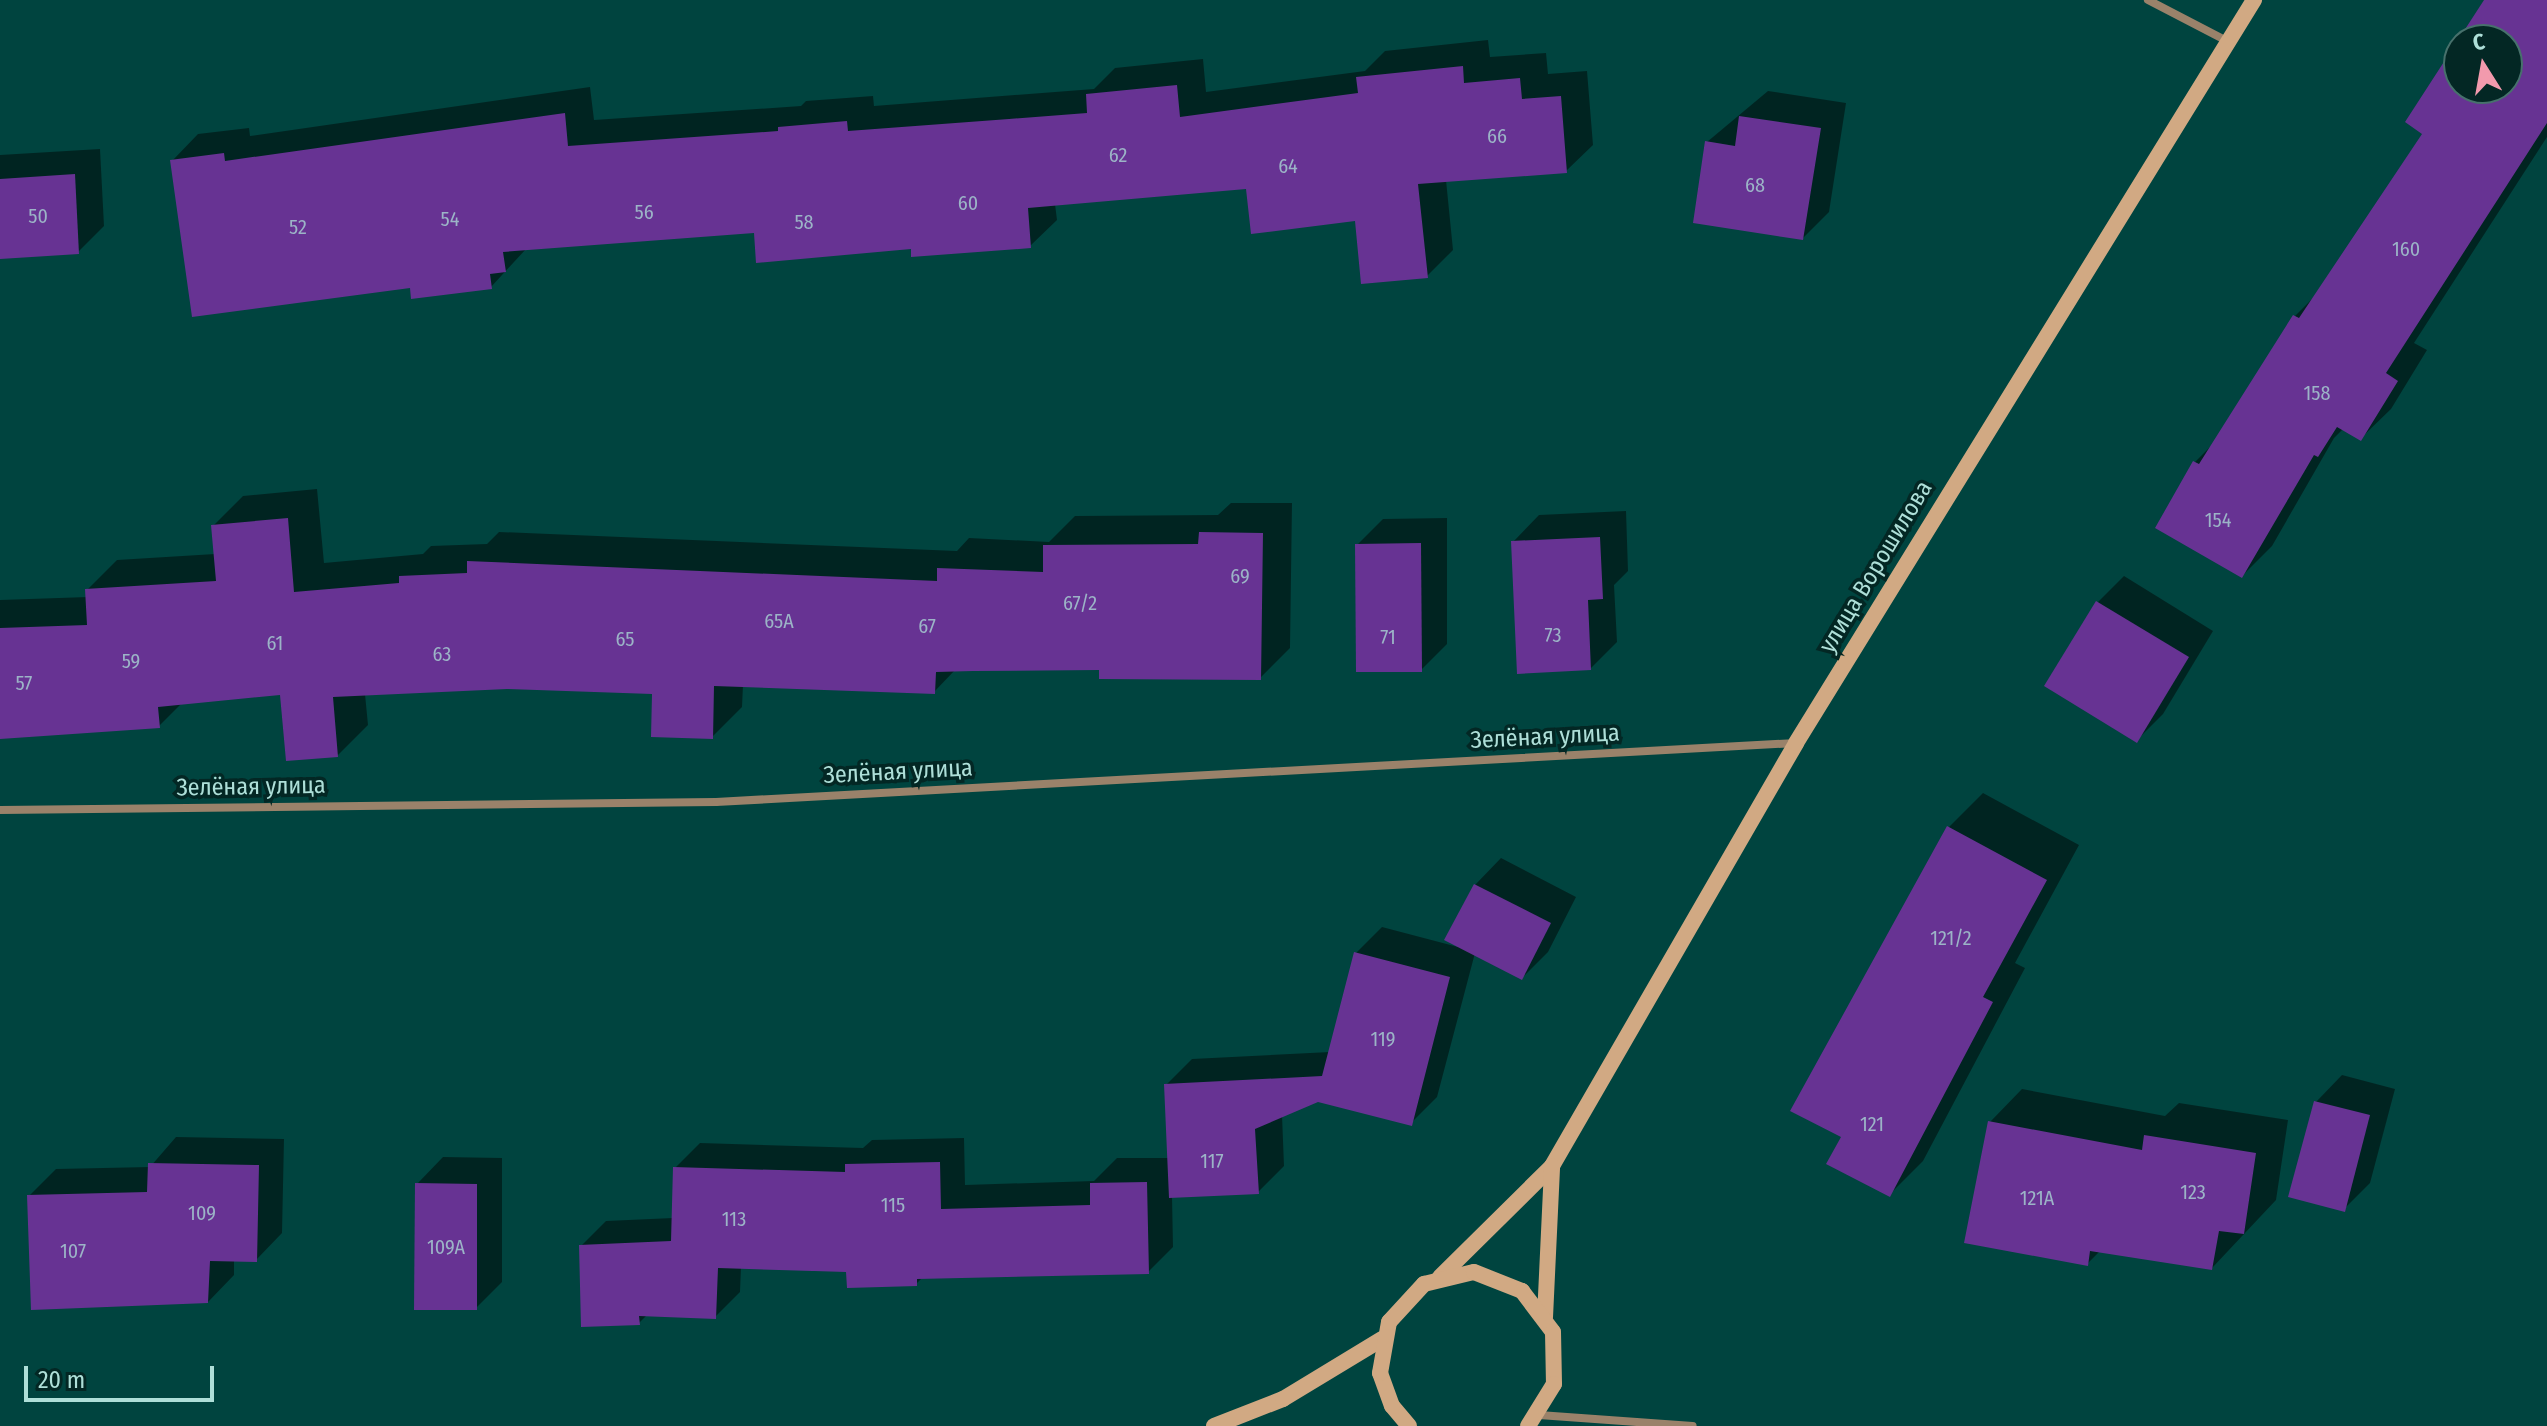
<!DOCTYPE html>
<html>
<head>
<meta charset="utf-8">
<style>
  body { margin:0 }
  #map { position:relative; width:2547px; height:1426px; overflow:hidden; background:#00443f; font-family:"Fira Sans Condensed",sans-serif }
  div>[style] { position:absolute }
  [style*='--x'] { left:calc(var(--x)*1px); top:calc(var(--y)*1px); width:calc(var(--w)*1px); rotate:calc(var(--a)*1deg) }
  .shadow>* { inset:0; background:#0007 }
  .building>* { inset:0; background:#673393 }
  .street>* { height:8px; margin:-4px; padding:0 4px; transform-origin:4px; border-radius:4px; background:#9a826a }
  .secondary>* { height:16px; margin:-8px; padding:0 8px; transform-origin:8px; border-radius:8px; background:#d1a983 }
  span { translate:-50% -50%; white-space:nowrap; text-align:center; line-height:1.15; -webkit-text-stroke:7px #032724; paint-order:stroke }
  .number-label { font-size:20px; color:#9cb4c7 }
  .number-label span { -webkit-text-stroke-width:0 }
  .street-label { font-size:24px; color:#aedfd8 }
  .north { position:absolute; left:2443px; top:24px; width:80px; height:80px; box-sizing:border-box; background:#032724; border:2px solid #47716c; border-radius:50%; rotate:349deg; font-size:22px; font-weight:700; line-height:32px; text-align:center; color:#aedfd8 }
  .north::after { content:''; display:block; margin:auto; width:28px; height:36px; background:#f29aad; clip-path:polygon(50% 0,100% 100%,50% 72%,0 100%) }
  .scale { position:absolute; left:24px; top:1366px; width:190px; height:36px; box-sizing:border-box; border:4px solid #aedfd8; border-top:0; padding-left:10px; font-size:24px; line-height:28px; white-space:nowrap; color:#aedfd8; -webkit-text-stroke:6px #032724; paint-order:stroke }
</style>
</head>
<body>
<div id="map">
  <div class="shadow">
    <i style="clip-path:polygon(2486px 0,2547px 0,2547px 137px,2414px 343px,2427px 350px,2391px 409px,2360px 439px,2344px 428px,2334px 438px,2272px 546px,2242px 576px,2195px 462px,2215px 442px,2295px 316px,2319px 292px,2425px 133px,2459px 42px,2459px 88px,2507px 88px,2507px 40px,2460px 40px)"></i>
    <i style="clip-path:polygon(1488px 40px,1490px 57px,1546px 53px,1548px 74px,1587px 71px,1593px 145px,1566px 171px,1446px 180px,1453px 250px,1427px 276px,1357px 219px,1247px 187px,1055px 204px,1057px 220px,1030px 246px,755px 230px,526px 249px,491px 287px,412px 285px,172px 161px,198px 134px,249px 128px,250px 136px,590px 87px,594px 120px,801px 106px,806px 101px,873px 96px,874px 106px,1094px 89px,1115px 68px,1203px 59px,1206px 92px,1365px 71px,1385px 51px)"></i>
    <i style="clip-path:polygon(1768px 91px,1846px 103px,1829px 212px,1803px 238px,1707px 142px)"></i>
    <i style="clip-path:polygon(100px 149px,104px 226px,78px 252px,0 257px,0 155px)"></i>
    <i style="clip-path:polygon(317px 489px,324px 563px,423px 554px,431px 546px,487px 544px,499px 532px,957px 551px,969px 538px,1049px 542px,1075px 516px,1218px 515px,1231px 503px,1292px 503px,1290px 648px,1260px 678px,1101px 668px,956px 669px,934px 692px,743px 685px,742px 707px,712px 737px,654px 692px,507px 687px,365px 694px,368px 725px,338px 755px,282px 693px,183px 702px,159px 726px,0 737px,0 600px,88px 597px,87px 590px,117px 560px,215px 554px,213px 526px,243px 496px)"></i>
    <i style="clip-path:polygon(1626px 511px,1628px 571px,1614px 585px,1617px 642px,1591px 668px,1513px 542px,1539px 515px)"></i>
    <i style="clip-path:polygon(1447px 518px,1447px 644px,1421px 670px,1357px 545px,1383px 519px)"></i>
    <i style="clip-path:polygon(2124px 576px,2213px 631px,2163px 714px,2137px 740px,2097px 603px)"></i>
    <i style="clip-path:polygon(1983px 793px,2079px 845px,2015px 963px,2025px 968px,1923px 1161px,1889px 1195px,1844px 1136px,1793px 1110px,1949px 827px)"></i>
    <i style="clip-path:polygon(1501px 858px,1576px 897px,1548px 952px,1522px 978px,1475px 953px,1437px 1097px,1411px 1123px,1318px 1100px,1282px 1115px,1284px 1166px,1258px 1192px,1172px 1196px,1173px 1247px,1148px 1272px,923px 1277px,916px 1284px,848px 1270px,741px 1267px,740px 1292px,715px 1317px,647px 1315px,639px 1323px,581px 1246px,606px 1221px,673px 1218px,675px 1168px,700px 1143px,863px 1148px,872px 1140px,964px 1138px,965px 1185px,1094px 1181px,1117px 1158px,1169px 1158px,1166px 1085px,1192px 1059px,1330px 1052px,1356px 953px,1382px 927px,1458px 947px,1475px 885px)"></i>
    <i style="clip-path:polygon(2342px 1075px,2395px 1089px,2370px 1183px,2344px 1209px,2316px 1102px)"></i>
    <i style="clip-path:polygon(2022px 1089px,2165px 1116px,2179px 1103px,2288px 1120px,2276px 1200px,2212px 1268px,2100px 1251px,2087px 1264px,1990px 1122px)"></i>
    <i style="clip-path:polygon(176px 1137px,284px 1139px,282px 1233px,256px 1260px,234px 1260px,234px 1275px,208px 1302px,29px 1196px,56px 1169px,150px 1167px)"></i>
    <i style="clip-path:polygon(443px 1157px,502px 1158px,502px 1282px,476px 1308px,417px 1184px)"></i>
  </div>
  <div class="building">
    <i style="clip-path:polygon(evenodd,2484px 0,2547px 0,2547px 123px,2386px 373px,2398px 381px,2361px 441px,2337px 427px,2318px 457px,2314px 455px,2242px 578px,2155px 528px,2193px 461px,2199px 464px,2293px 315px,2299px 318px,2422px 134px,2405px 122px,2484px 0,2459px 40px,2507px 40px,2507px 88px,2459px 88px,2459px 40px)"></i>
    <i style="clip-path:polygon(1463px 66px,1464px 83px,1520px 78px,1522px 99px,1561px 96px,1567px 173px,1418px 184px,1428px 278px,1361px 284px,1355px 221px,1251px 234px,1246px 189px,1028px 208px,1031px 248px,911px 257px,911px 249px,756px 263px,754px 233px,503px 252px,506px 272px,490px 274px,492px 289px,411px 299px,410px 288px,192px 317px,170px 160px,224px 153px,225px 161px,565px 113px,568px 146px,778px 131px,778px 127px,847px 121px,848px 131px,1009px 119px,1087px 113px,1086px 94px,1177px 85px,1180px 117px,1358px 93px,1356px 77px)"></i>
    <i style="clip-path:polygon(1739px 116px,1821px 128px,1803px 240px,1693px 223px,1705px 141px,1735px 146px)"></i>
    <i style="clip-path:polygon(75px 174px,79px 254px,0 259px,0 179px)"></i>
    <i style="clip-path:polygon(288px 518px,294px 592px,399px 583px,399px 576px,467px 573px,467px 561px,937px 581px,937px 568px,1043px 572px,1043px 545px,1198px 544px,1199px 532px,1263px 533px,1261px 680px,1099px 679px,1099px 670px,973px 671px,936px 672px,935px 694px,714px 686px,713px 739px,651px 737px,652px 694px,507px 689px,333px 697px,338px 757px,286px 761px,280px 695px,158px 707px,160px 728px,0 739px,0 628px,87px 625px,85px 589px,216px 581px,211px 525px)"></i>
    <i style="clip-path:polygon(1600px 537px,1603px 599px,1588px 600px,1591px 670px,1517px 674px,1511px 541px)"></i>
    <i style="clip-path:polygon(1421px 543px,1422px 672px,1356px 672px,1355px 544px)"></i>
    <i style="clip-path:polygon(2096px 601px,2189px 657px,2137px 743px,2044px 686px)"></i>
    <i style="clip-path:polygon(1947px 826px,2047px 880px,1983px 997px,1993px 1002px,1890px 1197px,1826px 1164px,1841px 1137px,1790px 1111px)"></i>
    <i style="clip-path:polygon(1474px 884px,1551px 923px,1522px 980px,1444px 940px)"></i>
    <i style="clip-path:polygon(1354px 952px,1450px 977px,1412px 1126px,1318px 1102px,1255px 1129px,1259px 1194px,1169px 1198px,1164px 1084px,1322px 1076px)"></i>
    <i style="clip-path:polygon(2314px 1101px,2370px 1115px,2345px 1212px,2288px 1197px)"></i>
    <i style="clip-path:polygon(1988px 1121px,2142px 1150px,2144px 1135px,2256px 1153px,2244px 1234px,2219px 1231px,2212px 1270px,2090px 1251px,2088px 1266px,1964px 1243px)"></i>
    <i style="clip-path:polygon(940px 1162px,941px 1209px,1090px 1205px,1090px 1183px,1147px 1182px,1149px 1274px,917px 1279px,917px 1286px,847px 1288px,846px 1272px,718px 1268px,716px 1319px,639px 1316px,640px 1325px,581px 1327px,579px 1245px,671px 1241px,673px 1167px,845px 1172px,845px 1164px)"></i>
    <i style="clip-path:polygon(148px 1163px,259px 1165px,257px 1262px,210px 1261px,208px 1303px,31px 1310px,27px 1195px,147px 1192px)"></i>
    <i style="clip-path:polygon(415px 1183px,477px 1184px,477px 1310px,414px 1310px)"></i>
  </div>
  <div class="street">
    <i style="--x:2148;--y:0;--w:89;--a:27.4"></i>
    <i style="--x:0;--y:810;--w:716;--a:-0.64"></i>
    <i style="--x:716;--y:802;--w:1082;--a:-3.13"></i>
    <i style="--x:1539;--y:1415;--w:154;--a:4.1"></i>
  </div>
  <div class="secondary">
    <i style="--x:1440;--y:1277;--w:158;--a:-44.7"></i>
    <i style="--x:1552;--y:1166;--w:488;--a:-60"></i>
    <i style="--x:1796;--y:743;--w:873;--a:-58.35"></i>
    <i style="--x:1545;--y:1317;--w:151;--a:-87.3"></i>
    <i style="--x:1214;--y:1426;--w:74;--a:-21.4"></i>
    <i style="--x:1283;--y:1399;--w:116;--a:-31.2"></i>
    <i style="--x:1409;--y:1426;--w:26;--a:-130"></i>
    <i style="--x:1392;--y:1406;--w:35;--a:-110"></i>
    <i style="--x:1380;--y:1373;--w:52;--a:-80"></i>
    <i style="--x:1389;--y:1322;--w:52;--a:-47.4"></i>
    <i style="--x:1424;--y:1284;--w:51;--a:-13.5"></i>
    <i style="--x:1474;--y:1272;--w:52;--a:21.6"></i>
    <i style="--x:1522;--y:1291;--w:51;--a:52.9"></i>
    <i style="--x:1553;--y:1332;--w:52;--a:88.9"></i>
    <i style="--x:1554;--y:1384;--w:49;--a:121.8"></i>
  </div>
  <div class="number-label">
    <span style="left:1497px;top:136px">66</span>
    <span style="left:1118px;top:155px">62</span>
    <span style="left:1288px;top:166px">64</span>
    <span style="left:1755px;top:185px">68</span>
    <span style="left:968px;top:203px">60</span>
    <span style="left:644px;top:212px">56</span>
    <span style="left:38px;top:216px">50</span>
    <span style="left:450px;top:219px">54</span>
    <span style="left:804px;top:222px">58</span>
    <span style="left:298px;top:227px">52</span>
    <span style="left:2406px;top:249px">160</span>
    <span style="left:2317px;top:393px">158</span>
    <span style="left:2218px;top:520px">154</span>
    <span style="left:1240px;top:576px">69</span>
    <span style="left:1080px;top:603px">67/2</span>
    <span style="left:779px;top:621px">65А</span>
    <span style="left:927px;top:626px">67</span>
    <span style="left:1553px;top:635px">73</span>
    <span style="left:1388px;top:637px">71</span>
    <span style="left:625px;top:639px">65</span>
    <span style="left:275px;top:643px">61</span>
    <span style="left:442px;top:654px">63</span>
    <span style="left:131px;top:661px">59</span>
    <span style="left:24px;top:683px">57</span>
    <span style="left:1951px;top:938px">121/2</span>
    <span style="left:1383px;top:1039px">119</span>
    <span style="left:1872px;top:1124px">121</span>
    <span style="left:1212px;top:1161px">117</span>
    <span style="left:2193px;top:1192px">123</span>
    <span style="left:2037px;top:1198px">121А</span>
    <span style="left:893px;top:1205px">115</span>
    <span style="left:202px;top:1213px">109</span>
    <span style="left:734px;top:1219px">113</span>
    <span style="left:446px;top:1247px">109А</span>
    <span style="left:73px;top:1251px">107</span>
  </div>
  <div class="street-label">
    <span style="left:1876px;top:567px;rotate:-59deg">улица Ворошилова</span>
    <span style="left:1545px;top:737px;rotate:-3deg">Зелёная улица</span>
    <span style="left:898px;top:772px;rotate:-3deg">Зелёная улица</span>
    <span style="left:251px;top:787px;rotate:-1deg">Зелёная улица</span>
  </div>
  <div class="north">С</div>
  <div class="scale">20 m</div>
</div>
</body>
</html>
